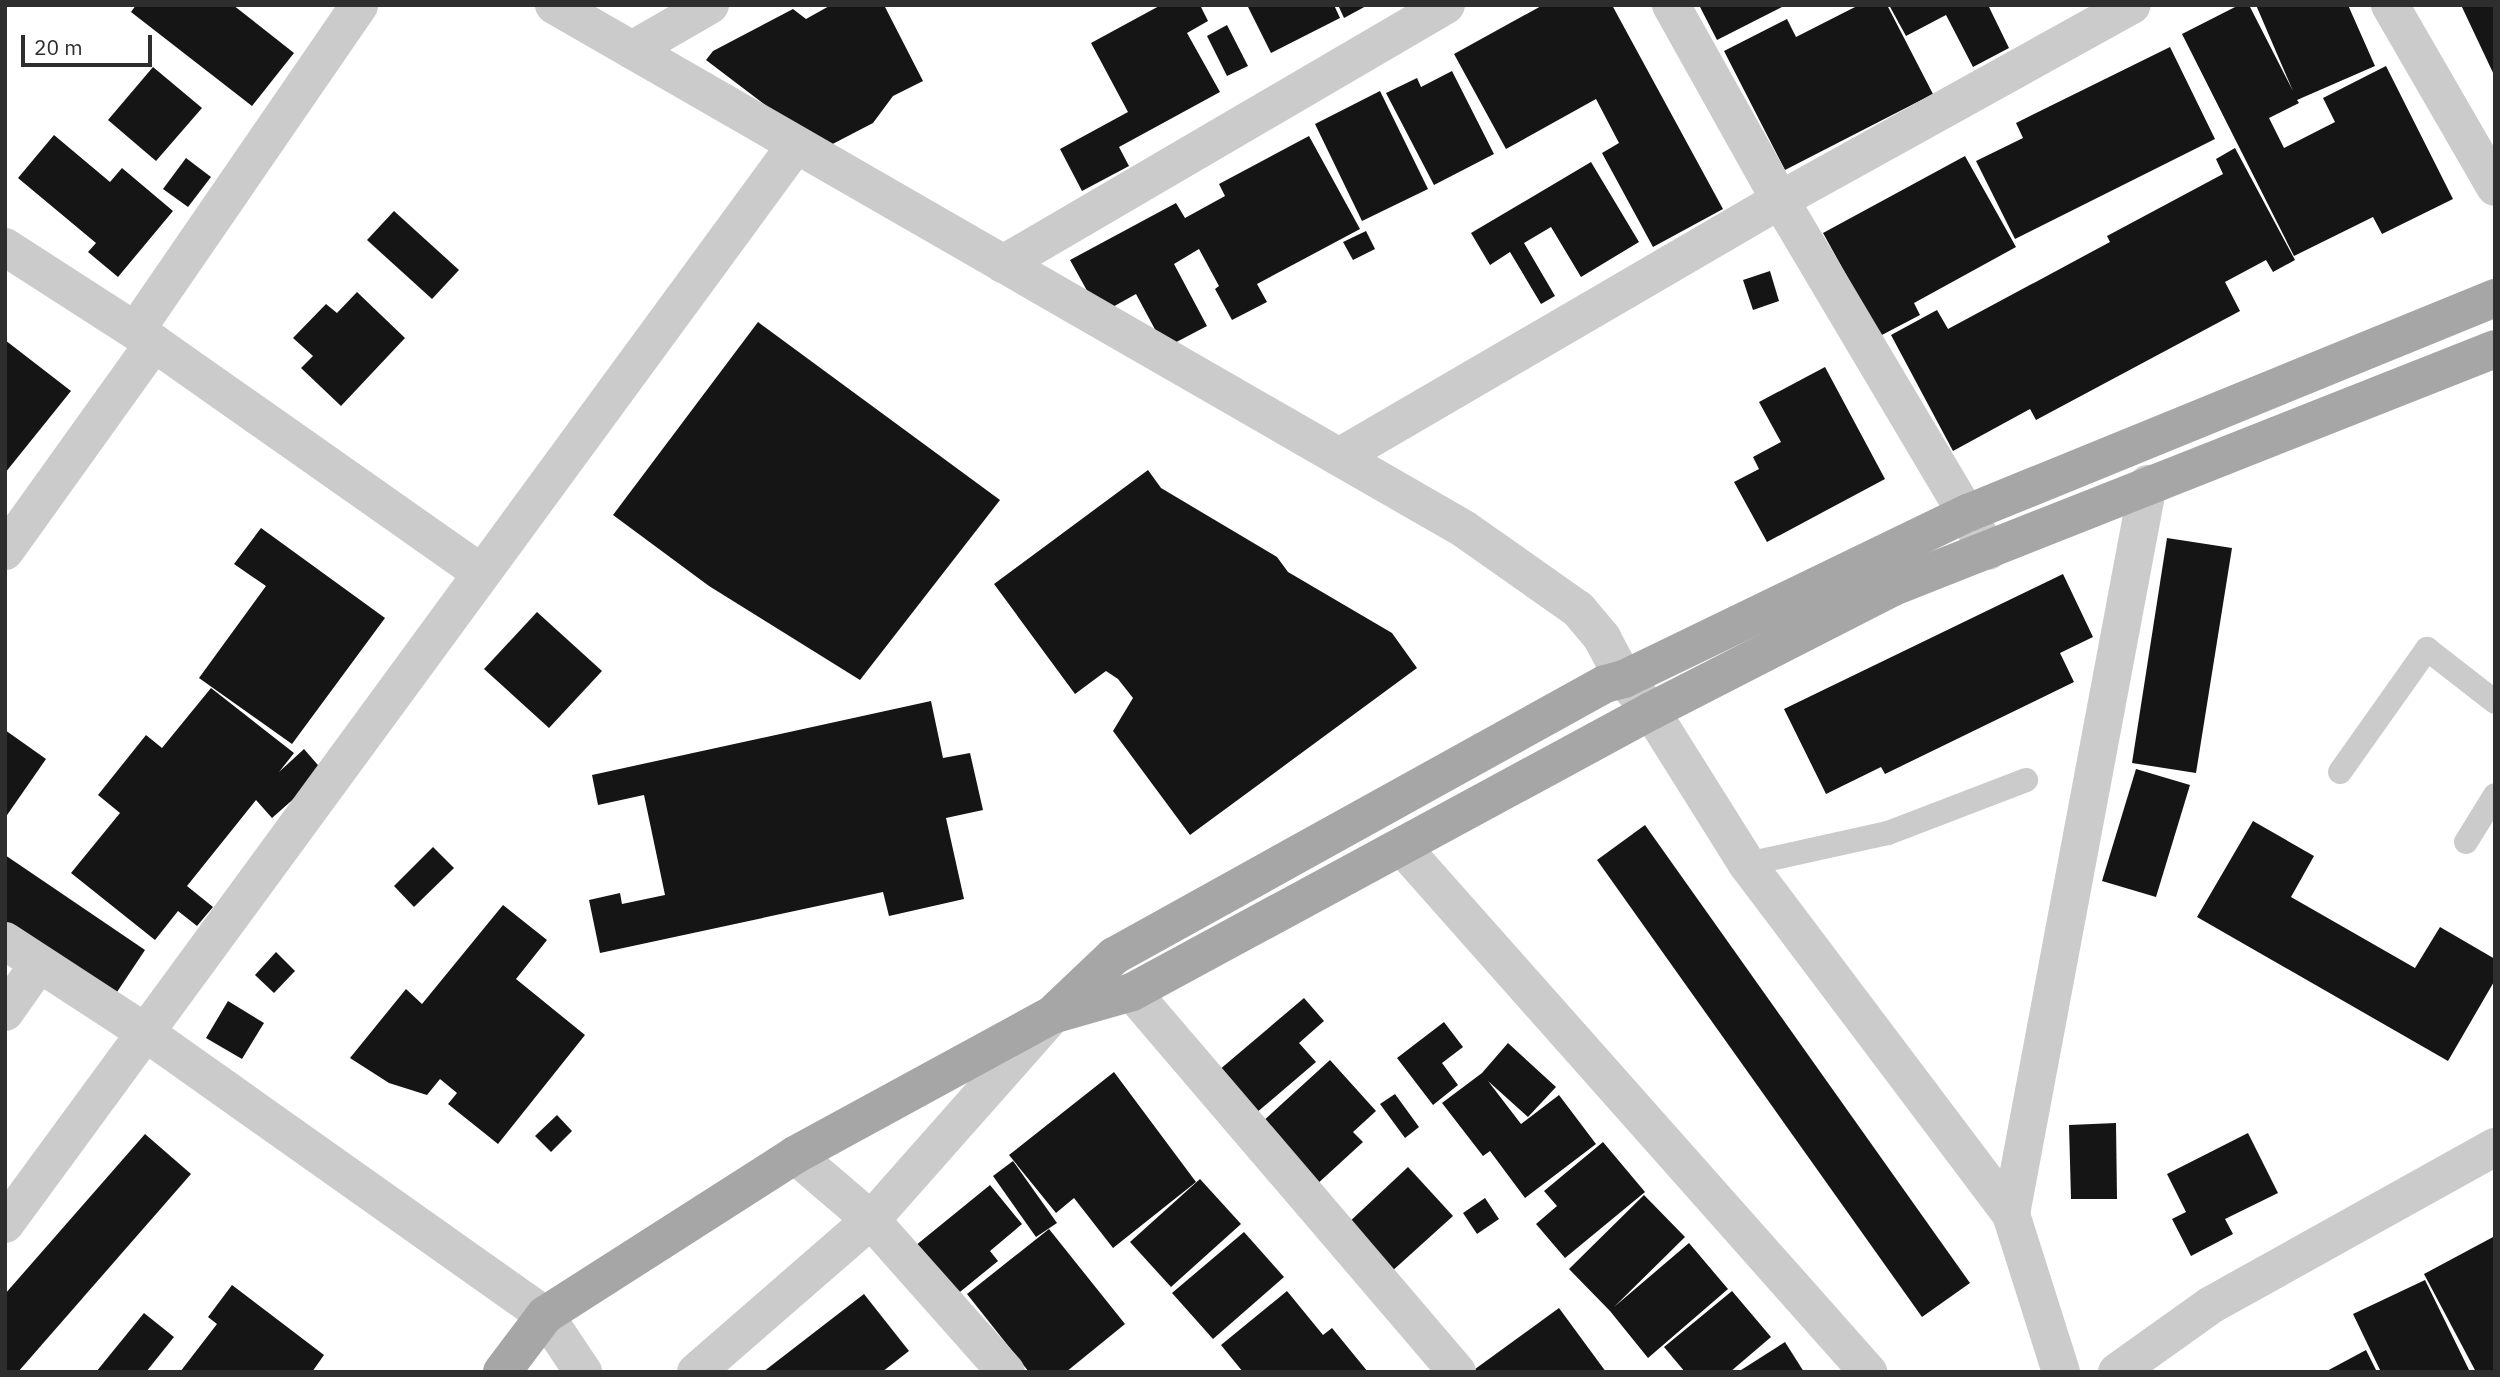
<!DOCTYPE html>
<html>
<head>
<meta charset="utf-8">
<style>
  body { margin:0 }
  #map { position:relative; width:2500px; height:1377px; overflow:hidden; background:#fff; font-family:"IBM Plex Sans",sans-serif }
  div>[style] { position:absolute }
  [style*='--x'] { left:calc(var(--x)*1px); top:calc(var(--y)*1px); width:calc(var(--w)*1px); rotate:calc(var(--a)*1deg) }
  .building>* { inset:0; background:#151515 }
  .service>* { height:24px; margin:-12px; padding:0 12px; transform-origin:12px; border-radius:12px; background:#cbcbcb }
  .minor>* { height:38px; margin:-19px; padding:0 19px; transform-origin:19px; border-radius:19px; background:#cbcbcb }
  .primary>* { height:38px; margin:-19px; padding:0 19px; transform-origin:19px; border-radius:19px; background:#a6a6a6 }
  span { translate:-50% -50%; white-space:nowrap; text-align:center; line-height:1.15; -webkit-text-stroke:7px #fff; paint-order:stroke }
  .frame { position:absolute; inset:0; border:7px solid #2e2e2e; pointer-events:none }
  .scale { position:absolute; left:21px; top:35px; width:131px; height:32px; box-sizing:border-box; border:4px solid #2e2e2e; border-top:0; padding-left:9px; font-size:21px; line-height:24px; white-space:nowrap; color:#2e2e2e; -webkit-text-stroke:5px #fff; paint-order:stroke }
</style>
</head>
<body>
<div id="map">
  <div class="building">
    <i style="clip-path:polygon(136px 5px,233px 5px,294px 53px,252px 106px,131px 12px)"></i>
    <i style="clip-path:polygon(831px 5px,884px 5px,923px 81px,893px 96px,873px 123px,823px 149px,706px 60px,713px 51px,793px 9px,806px 19px)"></i>
    <i style="clip-path:polygon(1161px 5px,1200px 5px,1208px 21px,1187px 33px,1220px 92px,1119px 147px,1129px 166px,1082px 191px,1060px 149px,1128px 112px,1091px 43px)"></i>
    <i style="clip-path:polygon(1247px 5px,1334px 5px,1340px 18px,1271px 53px)"></i>
    <i style="clip-path:polygon(1338px 5px,1368px 5px,1344px 18px)"></i>
    <i style="clip-path:polygon(1543px 5px,1612px 5px,1723px 209px,1653px 247px,1602px 153px,1619px 143px,1596px 99px,1506px 149px,1454px 54px)"></i>
    <i style="clip-path:polygon(1699px 5px,1786px 5px,1717px 40px)"></i>
    <i style="clip-path:polygon(1859px 5px,1887px 5px,1933px 94px,1785px 170px,1724px 51px,1787px 19px,1796px 37px)"></i>
    <i style="clip-path:polygon(1889px 5px,1993px 5px,1989px 7px,2009px 48px,1973px 67px,1946px 15px,1906px 36px)"></i>
    <i style="clip-path:polygon(2239px 5px,2249px 5px,2293px 91px,2256px 5px,2348px 5px,2375px 66px,2297px 100px,2299px 103px,2269px 118px,2284px 148px,2335px 122px,2323px 98px,2386px 66px,2453px 199px,2382px 234px,2373px 217px,2294px 256px,2182px 34px)"></i>
    <i style="clip-path:polygon(2461px 5px,2495px 5px,2495px 77px)"></i>
    <i style="clip-path:polygon(1227px 25px,1248px 66px,1227px 76px,1207px 36px)"></i>
    <i style="clip-path:polygon(2170px 47px,2215px 139px,2015px 239px,1976px 161px,2023px 138px,2016px 123px)"></i>
    <i style="clip-path:polygon(153px 67px,202px 108px,156px 161px,108px 120px)"></i>
    <i style="clip-path:polygon(1452px 71px,1494px 154px,1434px 185px,1386px 93px,1417px 78px,1421px 87px)"></i>
    <i style="clip-path:polygon(1380px 91px,1428px 189px,1362px 221px,1315px 124px)"></i>
    <i style="clip-path:polygon(54px 135px,110px 182px,122px 168px,173px 211px,118px 277px,88px 252px,96px 243px,18px 178px)"></i>
    <i style="clip-path:polygon(1309px 136px,1360px 229px,1257px 284px,1267px 302px,1232px 320px,1215px 289px,1219px 286px,1199px 249px,1174px 264px,1207px 326px,1165px 348px,1136px 294px,1100px 314px,1070px 260px,1176px 203px,1185px 218px,1225px 196px,1219px 184px)"></i>
    <i style="clip-path:polygon(2235px 148px,2295px 260px,2273px 272px,2266px 260px,2225px 282px,2240px 311px,2036px 420px,2030px 409px,1953px 451px,1891px 335px,1937px 310px,1948px 329px,2110px 242px,2107px 236px,2223px 174px,2216px 159px)"></i>
    <i style="clip-path:polygon(1965px 156px,2016px 247px,1914px 303px,1920px 315px,1880px 336px,1823px 233px)"></i>
    <i style="clip-path:polygon(186px 158px,211px 177px,188px 207px,163px 189px)"></i>
    <i style="clip-path:polygon(1591px 162px,1639px 242px,1581px 277px,1551px 227px,1524px 243px,1555px 296px,1541px 304px,1510px 252px,1490px 265px,1471px 233px)"></i>
    <i style="clip-path:polygon(394px 211px,459px 270px,432px 299px,367px 240px)"></i>
    <i style="clip-path:polygon(1366px 231px,1375px 249px,1353px 260px,1343px 242px)"></i>
    <i style="clip-path:polygon(1770px 271px,1779px 301px,1753px 310px,1743px 280px)"></i>
    <i style="clip-path:polygon(357px 292px,405px 338px,341px 406px,301px 368px,313px 356px,293px 338px,326px 304px,337px 313px)"></i>
    <i style="clip-path:polygon(758px 322px,1000px 500px,860px 680px,709px 586px,613px 515px)"></i>
    <i style="clip-path:polygon(5px 340px,71px 391px,5px 473px)"></i>
    <i style="clip-path:polygon(1825px 367px,1885px 479px,1767px 542px,1734px 482px,1759px 469px,1753px 457px,1781px 442px,1759px 402px)"></i>
    <i style="clip-path:polygon(1148px 470px,1161px 488px,1277px 557px,1288px 572px,1392px 633px,1417px 668px,1190px 835px,1113px 731px,1133px 698px,1118px 679px,1106px 671px,1075px 694px,994px 584px)"></i>
    <i style="clip-path:polygon(261px 528px,385px 618px,292px 744px,199px 678px,266px 586px,234px 564px)"></i>
    <i style="clip-path:polygon(2167px 538px,2232px 548px,2196px 773px,2132px 763px)"></i>
    <i style="clip-path:polygon(2063px 574px,2093px 637px,2060px 653px,2074px 682px,1885px 774px,1881px 767px,1826px 794px,1784px 709px)"></i>
    <i style="clip-path:polygon(537px 612px,602px 671px,549px 728px,484px 669px)"></i>
    <i style="clip-path:polygon(211px 688px,294px 753px,279px 772px,304px 749px,324px 772px,272px 818px,256px 800px,187px 886px,213px 907px,197px 926px,178px 911px,155px 940px,71px 873px,120px 813px,98px 795px,146px 735px,162px 748px)"></i>
    <i style="clip-path:polygon(931px 701px,943px 758px,970px 753px,983px 810px,946px 818px,964px 899px,889px 916px,883px 892px,600px 953px,589px 900px,620px 893px,622px 904px,665px 895px,644px 795px,598px 805px,592px 775px)"></i>
    <i style="clip-path:polygon(5px 730px,46px 759px,5px 818px)"></i>
    <i style="clip-path:polygon(2136px 769px,2190px 785px,2156px 897px,2102px 881px)"></i>
    <i style="clip-path:polygon(2253px 821px,2314px 856px,2291px 897px,2415px 968px,2440px 927px,2495px 959px,2495px 980px,2448px 1061px,2197px 917px)"></i>
    <i style="clip-path:polygon(1645px 825px,1970px 1283px,1922px 1317px,1597px 860px)"></i>
    <i style="clip-path:polygon(433px 847px,454px 868px,414px 907px,394px 886px)"></i>
    <i style="clip-path:polygon(5px 855px,145px 950px,113px 998px,5px 924px)"></i>
    <i style="clip-path:polygon(503px 905px,547px 940px,516px 979px,585px 1035px,498px 1144px,448px 1104px,457px 1093px,440px 1079px,427px 1095px,389px 1083px,350px 1058px,406px 989px,422px 1004px)"></i>
    <i style="clip-path:polygon(276px 952px,295px 971px,274px 993px,255px 975px)"></i>
    <i style="clip-path:polygon(1304px 998px,1324px 1021px,1299px 1043px,1316px 1062px,1249px 1119px,1212px 1076px)"></i>
    <i style="clip-path:polygon(228px 1001px,264px 1023px,242px 1059px,206px 1038px)"></i>
    <i style="clip-path:polygon(1444px 1022px,1463px 1047px,1442px 1063px,1458px 1085px,1433px 1105px,1397px 1058px)"></i>
    <i style="clip-path:polygon(1508px 1043px,1556px 1087px,1528px 1117px,1488px 1081px,1521px 1124px,1559px 1095px,1596px 1144px,1525px 1198px,1490px 1151px,1483px 1156px,1442px 1103px,1482px 1073px)"></i>
    <i style="clip-path:polygon(1330px 1060px,1376px 1111px,1353px 1132px,1363px 1142px,1315px 1186px,1261px 1123px)"></i>
    <i style="clip-path:polygon(1114px 1072px,1196px 1182px,1113px 1248px,1074px 1198px,1056px 1213px,1009px 1155px)"></i>
    <i style="clip-path:polygon(1395px 1094px,1419px 1127px,1405px 1138px,1380px 1104px)"></i>
    <i style="clip-path:polygon(557px 1115px,572px 1131px,551px 1152px,535px 1136px)"></i>
    <i style="clip-path:polygon(2116px 1123px,2117px 1199px,2071px 1199px,2069px 1125px)"></i>
    <i style="clip-path:polygon(2248px 1133px,2278px 1193px,2225px 1219px,2233px 1234px,2191px 1256px,2172px 1219px,2186px 1212px,2167px 1174px)"></i>
    <i style="clip-path:polygon(145px 1134px,191px 1174px,18px 1372px,5px 1372px,5px 1294px)"></i>
    <i style="clip-path:polygon(1603px 1142px,1645px 1192px,1565px 1258px,1536px 1224px,1557px 1206px,1544px 1191px)"></i>
    <i style="clip-path:polygon(1013px 1161px,1057px 1223px,1036px 1237px,993px 1176px)"></i>
    <i style="clip-path:polygon(1408px 1167px,1453px 1216px,1390px 1273px,1346px 1225px)"></i>
    <i style="clip-path:polygon(1200px 1179px,1241px 1224px,1171px 1287px,1130px 1242px)"></i>
    <i style="clip-path:polygon(990px 1185px,1022px 1224px,990px 1251px,998px 1261px,955px 1296px,915px 1246px)"></i>
    <i style="clip-path:polygon(1644px 1195px,1685px 1237px,1614px 1307px,1689px 1243px,1728px 1289px,1648px 1358px,1610px 1311px,1569px 1269px)"></i>
    <i style="clip-path:polygon(1485px 1198px,1499px 1219px,1477px 1234px,1463px 1213px)"></i>
    <i style="clip-path:polygon(1049px 1229px,1125px 1324px,1066px 1372px,1029px 1372px,967px 1294px)"></i>
    <i style="clip-path:polygon(1244px 1232px,1284px 1277px,1213px 1339px,1172px 1293px)"></i>
    <i style="clip-path:polygon(2495px 1236px,2495px 1372px,2476px 1372px,2424px 1274px)"></i>
    <i style="clip-path:polygon(2425px 1280px,2470px 1372px,2381px 1372px,2353px 1314px)"></i>
    <i style="clip-path:polygon(232px 1285px,324px 1355px,312px 1372px,180px 1372px,217px 1324px,208px 1317px)"></i>
    <i style="clip-path:polygon(1287px 1291px,1323px 1335px,1332px 1328px,1368px 1372px,1243px 1372px,1221px 1345px)"></i>
    <i style="clip-path:polygon(1732px 1291px,1771px 1337px,1730px 1372px,1685px 1372px,1664px 1347px)"></i>
    <i style="clip-path:polygon(864px 1294px,909px 1351px,882px 1372px,763px 1372px)"></i>
    <i style="clip-path:polygon(1559px 1308px,1606px 1372px,1471px 1372px)"></i>
    <i style="clip-path:polygon(144px 1313px,174px 1337px,146px 1372px,96px 1372px)"></i>
    <i style="clip-path:polygon(1785px 1342px,1804px 1372px,1738px 1372px)"></i>
    <i style="clip-path:polygon(2366px 1350px,2377px 1372px,2325px 1372px)"></i>
  </div>
  <div class="service">
    <i style="--x:2340;--y:772;--w:151;--a:-54.7"></i>
    <i style="--x:2427;--y:649;--w:86;--a:37.9"></i>
    <i style="--x:2466;--y:842;--w:55;--a:-58.3"></i>
    <i style="--x:1747;--y:864;--w:144;--a:-12.4"></i>
    <i style="--x:1888;--y:833;--w:148;--a:-21"></i>
  </div>
  <div class="minor">
    <i style="--x:554;--y:5;--w:1050;--a:29.93"></i>
    <i style="--x:1464;--y:529;--w:139;--a:35.1"></i>
    <i style="--x:1578;--y:609;--w:38;--a:50"></i>
    <i style="--x:1602;--y:638;--w:47;--a:61.8"></i>
    <i style="--x:1624;--y:679;--w:42;--a:49.8"></i>
    <i style="--x:1651;--y:711;--w:181;--a:57.9"></i>
    <i style="--x:1747;--y:864;--w:438;--a:53"></i>
    <i style="--x:1671;--y:5;--w:223;--a:60.8"></i>
    <i style="--x:1780;--y:200;--w:408;--a:59.3"></i>
    <i style="--x:2390;--y:5;--w:210;--a:60"></i>
    <i style="--x:632;--y:50;--w:90;--a:-30"></i>
    <i style="--x:5;--y:247;--w:177;--a:32.8"></i>
    <i style="--x:154;--y:343;--w:398;--a:35.1"></i>
    <i style="--x:1003;--y:264;--w:513;--a:-30.31"></i>
    <i style="--x:136;--y:330;--w:394;--a:-55.5"></i>
    <i style="--x:1339;--y:457;--w:510;--a:-30.23"></i>
    <i style="--x:1780;--y:200;--w:402;--a:-29"></i>
    <i style="--x:5;--y:551;--w:256;--a:-54.4"></i>
    <i style="--x:1403;--y:848;--w:701;--a:48.41"></i>
    <i style="--x:5;--y:941;--w:168;--a:33.1"></i>
    <i style="--x:146;--y:1033;--w:489;--a:35.3"></i>
    <i style="--x:545;--y:1315;--w:69;--a:56.3"></i>
    <i style="--x:1132;--y:992;--w:500;--a:49.46"></i>
    <i style="--x:5;--y:1012;--w:57;--a:-54.9"></i>
    <i style="--x:795;--y:1155;--w:100;--a:40.5"></i>
    <i style="--x:871;--y:1220;--w:203;--a:48.4"></i>
    <i style="--x:5;--y:1224;--w:1338;--a:-53.76"></i>
    <i style="--x:696;--y:1372;--w:232;--a:-41"></i>
    <i style="--x:871;--y:1220;--w:270;--a:-48.5"></i>
    <i style="--x:2061;--y:1372;--w:166;--a:-107.6"></i>
    <i style="--x:2011;--y:1214;--w:743;--a:-79.37"></i>
    <i style="--x:2117;--y:1372;--w:115;--a:-35.5"></i>
    <i style="--x:2211;--y:1305;--w:325;--a:-29.1"></i>
  </div>
  <div class="primary">
    <i style="--x:1056;--y:1011;--w:80;--a:-43.5"></i>
    <i style="--x:1114;--y:956;--w:561;--a:-28.99"></i>
    <i style="--x:1605;--y:684;--w:20;--a:-15"></i>
    <i style="--x:1624;--y:679;--w:382;--a:-25.8"></i>
    <i style="--x:1968;--y:513;--w:569;--a:-22.19"></i>
    <i style="--x:502;--y:1372;--w:71;--a:-53"></i>
    <i style="--x:545;--y:1315;--w:297;--a:-32.6"></i>
    <i style="--x:795;--y:1155;--w:293;--a:-28.6"></i>
    <i style="--x:1052;--y:1015;--w:83;--a:-16"></i>
    <i style="--x:1132;--y:992;--w:590;--a:-28.43"></i>
    <i style="--x:1651;--y:711;--w:272;--a:-27.1"></i>
    <i style="--x:1893;--y:587;--w:647;--a:-21.57"></i>
  </div>
  <div class="frame"></div>
  <div class="scale">20 m</div>
</div>
</body>
</html>
